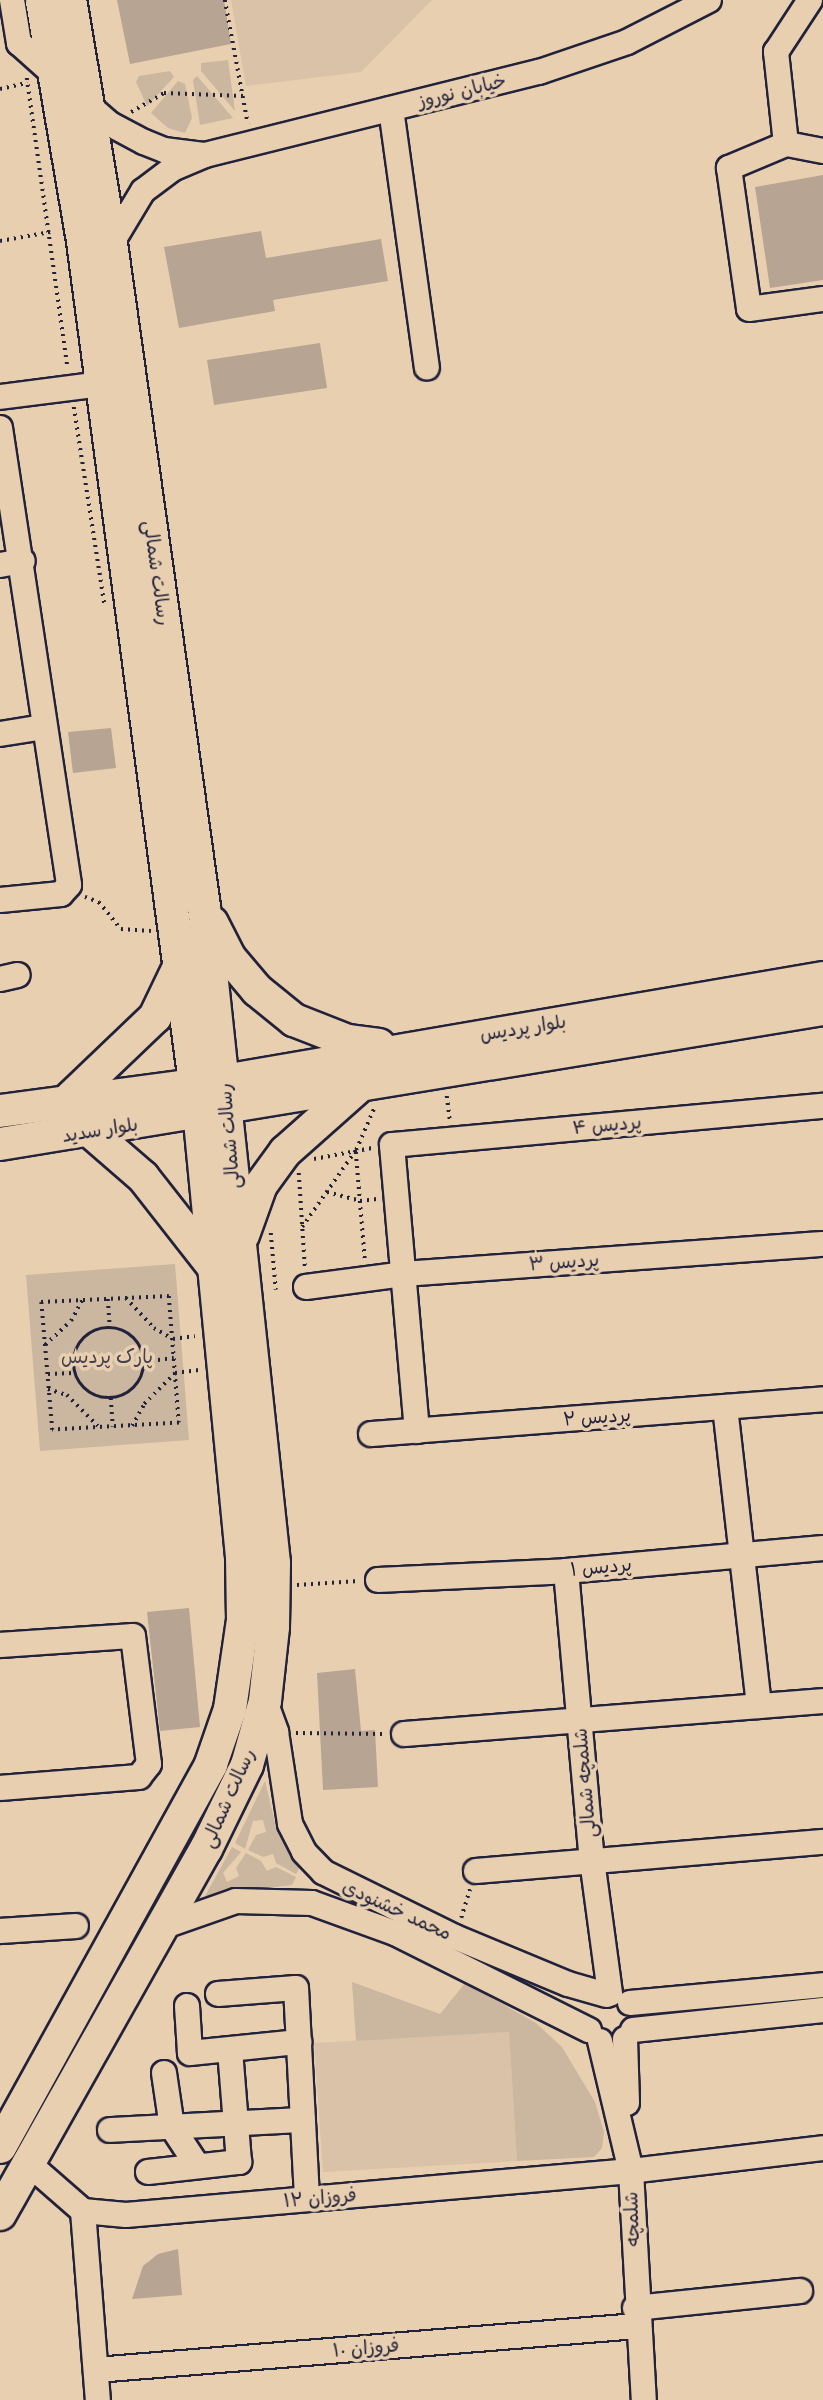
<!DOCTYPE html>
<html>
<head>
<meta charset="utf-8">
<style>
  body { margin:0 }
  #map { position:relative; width:823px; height:2400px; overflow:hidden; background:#e8cfb0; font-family:Sriracha,"Playpen Sans Arabic",sans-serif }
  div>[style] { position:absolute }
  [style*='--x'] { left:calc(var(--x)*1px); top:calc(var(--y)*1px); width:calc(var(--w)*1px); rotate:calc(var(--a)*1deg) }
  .built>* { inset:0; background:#d9c2a7 }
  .green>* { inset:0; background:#cbb69f }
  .building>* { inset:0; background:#b7a493 }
  .path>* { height:3.5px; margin-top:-1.75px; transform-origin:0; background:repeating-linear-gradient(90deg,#22223b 0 2px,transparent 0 7px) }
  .path>.ring { margin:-1.75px; padding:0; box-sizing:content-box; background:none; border:3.5px solid #22223b; border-radius:50% }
  .roads { filter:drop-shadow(2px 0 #22223b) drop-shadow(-2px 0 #22223b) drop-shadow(0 2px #22223b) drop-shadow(0 -2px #22223b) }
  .minor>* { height:24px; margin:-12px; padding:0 12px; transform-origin:12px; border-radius:12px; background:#e8cfb0 }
  .major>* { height:32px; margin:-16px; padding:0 16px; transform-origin:16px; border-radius:16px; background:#e8cfb0 }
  span { translate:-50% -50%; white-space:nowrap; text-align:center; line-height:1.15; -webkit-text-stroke:7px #e8cfb0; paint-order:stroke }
  .street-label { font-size:19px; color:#22223b }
  .park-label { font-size:19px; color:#44404f }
</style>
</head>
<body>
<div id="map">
  <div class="built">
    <i style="clip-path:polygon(231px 0,432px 0,361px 72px,246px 86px)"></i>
    <i style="clip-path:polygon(509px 2032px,517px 2161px,323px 2172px,314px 2043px)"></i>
  </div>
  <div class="green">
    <i style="clip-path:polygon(228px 60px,235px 111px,201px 71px,201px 63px)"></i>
    <i style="clip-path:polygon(170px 71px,174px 77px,147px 106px,136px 82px,139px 76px)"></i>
    <i style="clip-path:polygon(197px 76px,233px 118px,200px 125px,193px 80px)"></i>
    <i style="clip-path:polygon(178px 81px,185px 84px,192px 118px,185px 133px,168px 128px,151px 113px)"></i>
    <i style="clip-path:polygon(175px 1264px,189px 1440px,40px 1451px,26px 1275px)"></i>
    <i style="clip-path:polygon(265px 1781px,277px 1831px,300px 1867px,296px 1874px,276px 1863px,273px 1854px,263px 1857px,248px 1850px,256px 1835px,266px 1832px,263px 1820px,253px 1821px,245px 1849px,235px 1843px)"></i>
    <i style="clip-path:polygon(232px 1847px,241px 1852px,223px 1873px,227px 1882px,239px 1876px,236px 1868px,246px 1853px,261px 1861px,267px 1871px,276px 1867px,296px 1877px,292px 1885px,205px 1896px)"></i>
    <i style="clip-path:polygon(352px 1982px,440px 2014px,465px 1983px,536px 2023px,562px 2047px,595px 2102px,604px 2132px,602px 2148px,594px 2157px,517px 2161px,509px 2032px,356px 2041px)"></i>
  </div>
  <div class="building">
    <i style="clip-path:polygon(117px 0,224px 0,231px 44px,130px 64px)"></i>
    <i style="clip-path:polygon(823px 175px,823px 280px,770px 288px,755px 187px)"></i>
    <i style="clip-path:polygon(261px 231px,266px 258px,381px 239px,388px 281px,273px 300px,275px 311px,179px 328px,164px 247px)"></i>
    <i style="clip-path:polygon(320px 343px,327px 388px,214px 405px,207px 360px)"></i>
    <i style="clip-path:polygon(111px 728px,116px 768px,73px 773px,68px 732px)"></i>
    <i style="clip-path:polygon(189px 1608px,200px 1727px,160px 1731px,147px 1612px)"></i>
    <i style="clip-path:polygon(355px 1669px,361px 1731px,375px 1730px,378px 1787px,323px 1790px,317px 1673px)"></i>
    <i style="clip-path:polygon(178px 2249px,182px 2295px,132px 2299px,143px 2266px,158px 2254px)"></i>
  </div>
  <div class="path">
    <i style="--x:225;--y:0;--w:126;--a:79.5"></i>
    <i style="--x:27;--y:78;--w:293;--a:82"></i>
    <i style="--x:0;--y:89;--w:28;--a:-13"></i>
    <i style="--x:131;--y:112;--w:38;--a:-30"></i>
    <i style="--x:164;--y:93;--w:79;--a:2.2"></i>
    <i style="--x:0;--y:241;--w:51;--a:-10.2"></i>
    <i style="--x:74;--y:407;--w:202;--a:81.2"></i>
    <i style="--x:85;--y:897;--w:15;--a:20"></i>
    <i style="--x:99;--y:902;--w:35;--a:51"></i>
    <i style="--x:121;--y:929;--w:30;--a:4"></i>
    <i style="--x:447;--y:1096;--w:24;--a:83"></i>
    <i style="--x:356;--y:1152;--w:107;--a:85.2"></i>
    <i style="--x:314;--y:1159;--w:59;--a:-10.7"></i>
    <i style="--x:299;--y:1173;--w:94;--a:86.3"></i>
    <i style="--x:327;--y:1192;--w:34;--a:15"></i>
    <i style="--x:360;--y:1201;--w:17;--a:-7"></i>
    <i style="--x:302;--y:1227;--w:94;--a:-55"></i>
    <i style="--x:356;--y:1150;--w:48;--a:-66.6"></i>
    <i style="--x:271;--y:1233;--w:57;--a:85"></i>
    <i style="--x:169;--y:1296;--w:127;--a:85.5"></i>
    <i style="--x:179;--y:1423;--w:127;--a:176.8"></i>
    <i style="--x:52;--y:1430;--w:128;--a:-94.9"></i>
    <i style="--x:41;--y:1302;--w:128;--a:-2.7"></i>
    <i style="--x:126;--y:1298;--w:41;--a:47"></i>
    <i style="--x:154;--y:1328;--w:22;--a:30"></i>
    <i style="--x:173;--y:1339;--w:22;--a:-8"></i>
    <i style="--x:108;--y:1299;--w:27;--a:86"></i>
    <i class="ring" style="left:74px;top:1328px;width:66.5px;height:66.5px"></i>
    <i style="--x:45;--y:1345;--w:35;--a:-43"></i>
    <i style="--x:71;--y:1321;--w:24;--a:-62"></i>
    <i style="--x:144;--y:1362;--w:30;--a:-8"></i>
    <i style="--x:48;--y:1374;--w:26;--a:-2"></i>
    <i style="--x:48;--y:1389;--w:20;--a:18"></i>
    <i style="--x:67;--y:1395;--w:44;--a:45"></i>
    <i style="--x:111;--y:1398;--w:29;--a:86"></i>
    <i style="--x:132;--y:1426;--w:25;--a:-61"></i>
    <i style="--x:144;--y:1404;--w:44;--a:-45"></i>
    <i style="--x:175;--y:1373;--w:24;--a:-7"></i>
    <i style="--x:297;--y:1585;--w:62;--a:-3.7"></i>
    <i style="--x:296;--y:1733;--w:87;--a:0.7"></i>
    <i style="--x:461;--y:1918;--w:30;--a:-73"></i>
  </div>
  <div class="roads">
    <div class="minor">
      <i style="--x:12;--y:0;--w:44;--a:80.8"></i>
      <i style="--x:19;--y:43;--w:51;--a:41.8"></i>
      <i style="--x:88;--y:105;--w:29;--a:41"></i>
      <i style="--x:110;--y:124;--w:38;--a:28"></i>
      <i style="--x:144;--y:142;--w:22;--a:22"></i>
      <i style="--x:164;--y:150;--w:40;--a:7.1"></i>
      <i style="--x:391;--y:109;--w:261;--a:82.1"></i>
      <i style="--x:786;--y:144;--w:93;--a:-96.2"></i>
      <i style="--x:776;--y:52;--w:62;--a:-56.8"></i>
      <i style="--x:823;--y:151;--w:38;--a:-169"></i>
      <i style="--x:786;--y:144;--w:62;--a:157.2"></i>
      <i style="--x:729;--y:168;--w:142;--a:81.9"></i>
      <i style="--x:749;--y:309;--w:75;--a:-7.7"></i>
      <i style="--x:111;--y:244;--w:62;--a:-58.9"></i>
      <i style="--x:143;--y:191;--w:36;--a:-37"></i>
      <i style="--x:172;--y:169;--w:36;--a:-23"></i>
      <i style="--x:205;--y:155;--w:344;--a:-14"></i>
      <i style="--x:539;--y:72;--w:93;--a:-18.8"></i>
      <i style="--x:627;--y:42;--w:92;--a:-27.1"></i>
      <i style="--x:0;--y:397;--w:102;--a:-7.3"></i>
      <i style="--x:0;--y:428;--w:462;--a:81.4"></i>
      <i style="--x:69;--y:885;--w:12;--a:132"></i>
      <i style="--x:61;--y:894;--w:61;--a:174.4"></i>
      <i style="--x:0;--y:565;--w:23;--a:-10"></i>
      <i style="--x:0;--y:734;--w:45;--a:-9"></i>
      <i style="--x:0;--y:979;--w:18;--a:-13"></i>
      <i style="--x:306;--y:1287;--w:98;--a:-7.6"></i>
      <i style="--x:403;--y:1274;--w:421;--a:-4.1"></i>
      <i style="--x:725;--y:1407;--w:301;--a:83.5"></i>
      <i style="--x:417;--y:1431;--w:287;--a:-95"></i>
      <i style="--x:392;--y:1145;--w:433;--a:-5.2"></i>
      <i style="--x:371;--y:1434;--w:453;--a:-4.4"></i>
      <i style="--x:566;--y:1571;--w:290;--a:84.9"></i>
      <i style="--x:592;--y:1860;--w:135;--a:82.3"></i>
      <i style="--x:378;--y:1580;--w:188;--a:-2.7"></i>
      <i style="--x:566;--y:1571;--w:258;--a:-5.1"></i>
      <i style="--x:0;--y:1645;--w:133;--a:-3.9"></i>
      <i style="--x:133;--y:1636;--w:129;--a:82.9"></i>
      <i style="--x:149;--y:1764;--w:16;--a:128"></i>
      <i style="--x:139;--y:1777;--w:139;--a:175.5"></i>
      <i style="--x:265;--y:1701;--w:33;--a:70"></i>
      <i style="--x:276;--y:1732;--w:93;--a:81.3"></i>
      <i style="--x:290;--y:1824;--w:31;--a:63"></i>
      <i style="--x:304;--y:1852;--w:28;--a:46"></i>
      <i style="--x:323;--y:1872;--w:147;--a:26.2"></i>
      <i style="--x:455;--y:1937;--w:122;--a:22.6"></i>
      <i style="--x:568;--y:1984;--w:40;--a:16"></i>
      <i style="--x:404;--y:1734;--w:420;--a:-4.5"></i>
      <i style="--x:476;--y:1871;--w:348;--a:-4.8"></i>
      <i style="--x:162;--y:1927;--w:78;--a:-19.4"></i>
      <i style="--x:236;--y:1901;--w:76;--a:1.5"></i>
      <i style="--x:312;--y:1903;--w:88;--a:19.9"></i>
      <i style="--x:395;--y:1933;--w:217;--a:26.6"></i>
      <i style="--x:0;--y:1931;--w:76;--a:-3.8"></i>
      <i style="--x:218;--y:1994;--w:78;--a:-4.4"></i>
      <i style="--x:296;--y:1988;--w:211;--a:87"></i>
      <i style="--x:630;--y:2003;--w:194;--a:-5.3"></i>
      <i style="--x:187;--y:2006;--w:47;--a:86.3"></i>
      <i style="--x:190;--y:2053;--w:110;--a:-5.8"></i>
      <i style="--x:633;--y:2030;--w:191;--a:-6"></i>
      <i style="--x:625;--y:2039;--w:64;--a:88.2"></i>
      <i style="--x:600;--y:2041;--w:134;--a:76.6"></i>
      <i style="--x:631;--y:2171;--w:229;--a:86.8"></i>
      <i style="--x:164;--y:2073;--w:55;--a:81.6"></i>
      <i style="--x:172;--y:2127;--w:45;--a:56.7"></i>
      <i style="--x:110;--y:2130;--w:193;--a:-3"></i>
      <i style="--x:28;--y:2163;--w:73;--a:41.1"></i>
      <i style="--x:83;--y:2211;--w:43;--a:5.3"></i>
      <i style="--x:126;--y:2215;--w:507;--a:-4.98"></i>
      <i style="--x:631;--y:2171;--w:193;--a:-6.8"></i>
      <i style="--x:148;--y:2172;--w:92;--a:-6.3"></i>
      <i style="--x:239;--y:2162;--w:113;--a:-94.6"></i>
      <i style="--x:83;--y:2211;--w:190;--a:85.5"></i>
      <i style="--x:635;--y:2308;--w:166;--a:-5.9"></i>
      <i style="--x:96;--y:2370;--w:543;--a:-4.65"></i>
    </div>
    <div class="major">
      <i style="--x:212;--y:923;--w:39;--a:63"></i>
      <i style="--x:230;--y:958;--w:42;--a:49.8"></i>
      <i style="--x:257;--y:990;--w:48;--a:39"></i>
      <i style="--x:294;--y:1020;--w:58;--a:21.3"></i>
      <i style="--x:348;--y:1041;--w:31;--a:7"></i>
      <i style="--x:66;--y:1102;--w:123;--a:-43.7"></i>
      <i style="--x:155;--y:1017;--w:53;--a:-64.4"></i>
      <i style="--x:0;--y:1111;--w:226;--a:-7.6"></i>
      <i style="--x:224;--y:1081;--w:608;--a:-9.76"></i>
      <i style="--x:91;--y:1132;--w:69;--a:40.9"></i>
      <i style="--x:143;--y:1177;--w:112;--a:51.9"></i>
      <i style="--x:0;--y:1144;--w:834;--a:-9.32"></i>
      <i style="--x:243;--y:1235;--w:53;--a:-70.2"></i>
      <i style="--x:261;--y:1185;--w:41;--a:-54"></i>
      <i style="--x:285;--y:1152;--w:96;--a:-41.6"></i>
      <i style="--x:0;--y:2147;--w:437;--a:-61.1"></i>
      <i style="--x:211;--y:1764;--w:58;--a:-70.9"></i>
      <i style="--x:230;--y:1709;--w:90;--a:-81.7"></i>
      <i style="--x:243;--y:1620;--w:63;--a:-90.9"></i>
      <i style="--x:242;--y:1557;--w:446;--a:-95.5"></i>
      <i style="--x:199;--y:1113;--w:880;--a:-97.58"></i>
      <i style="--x:83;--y:241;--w:244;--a:-99.7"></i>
      <i style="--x:0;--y:2214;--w:419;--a:-60.6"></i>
      <i style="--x:206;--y:1849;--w:93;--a:-64"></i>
      <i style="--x:247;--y:1765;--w:66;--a:-74.3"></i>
      <i style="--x:265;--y:1701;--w:74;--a:-83.8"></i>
      <i style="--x:273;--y:1627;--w:64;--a:-89.1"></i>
      <i style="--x:274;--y:1563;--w:660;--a:-96.09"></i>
      <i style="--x:204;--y:907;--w:669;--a:-97.98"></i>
      <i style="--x:111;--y:244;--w:247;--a:-99.5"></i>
    </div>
  </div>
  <div class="street-label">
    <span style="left:462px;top:91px;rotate:-14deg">خیابان نوروز</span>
    <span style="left:157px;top:573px;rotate:82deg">رسالت شمالی</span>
    <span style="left:523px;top:1028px;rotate:-9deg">بلوار پردیس</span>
    <span style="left:607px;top:1125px;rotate:-5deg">پردیس ۴</span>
    <span style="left:100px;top:1130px;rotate:-9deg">بلوار سدید</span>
    <span style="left:229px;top:1136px;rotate:-95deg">رسالت شمالی</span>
    <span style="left:564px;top:1262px;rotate:-4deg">پردیس ۳</span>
    <span style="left:597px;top:1417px;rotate:-4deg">پردیس ۲</span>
    <span style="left:601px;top:1567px;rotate:-5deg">پردیس ۱</span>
    <span style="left:585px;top:1783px;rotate:-95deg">شلمچه شمالی</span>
    <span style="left:228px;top:1798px;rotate:-66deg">رسالت شمالی</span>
    <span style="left:397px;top:1910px;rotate:25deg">محمد خشنودی</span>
    <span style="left:320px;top:2198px;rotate:-5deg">فروزان ۱۲</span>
    <span style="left:632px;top:2219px;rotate:-92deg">شلمچه</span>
    <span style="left:366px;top:2348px;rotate:-5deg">فروزان ۱۰</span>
  </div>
  <div class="park-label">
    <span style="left:107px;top:1357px">پارک پردیس</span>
  </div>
</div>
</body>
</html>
